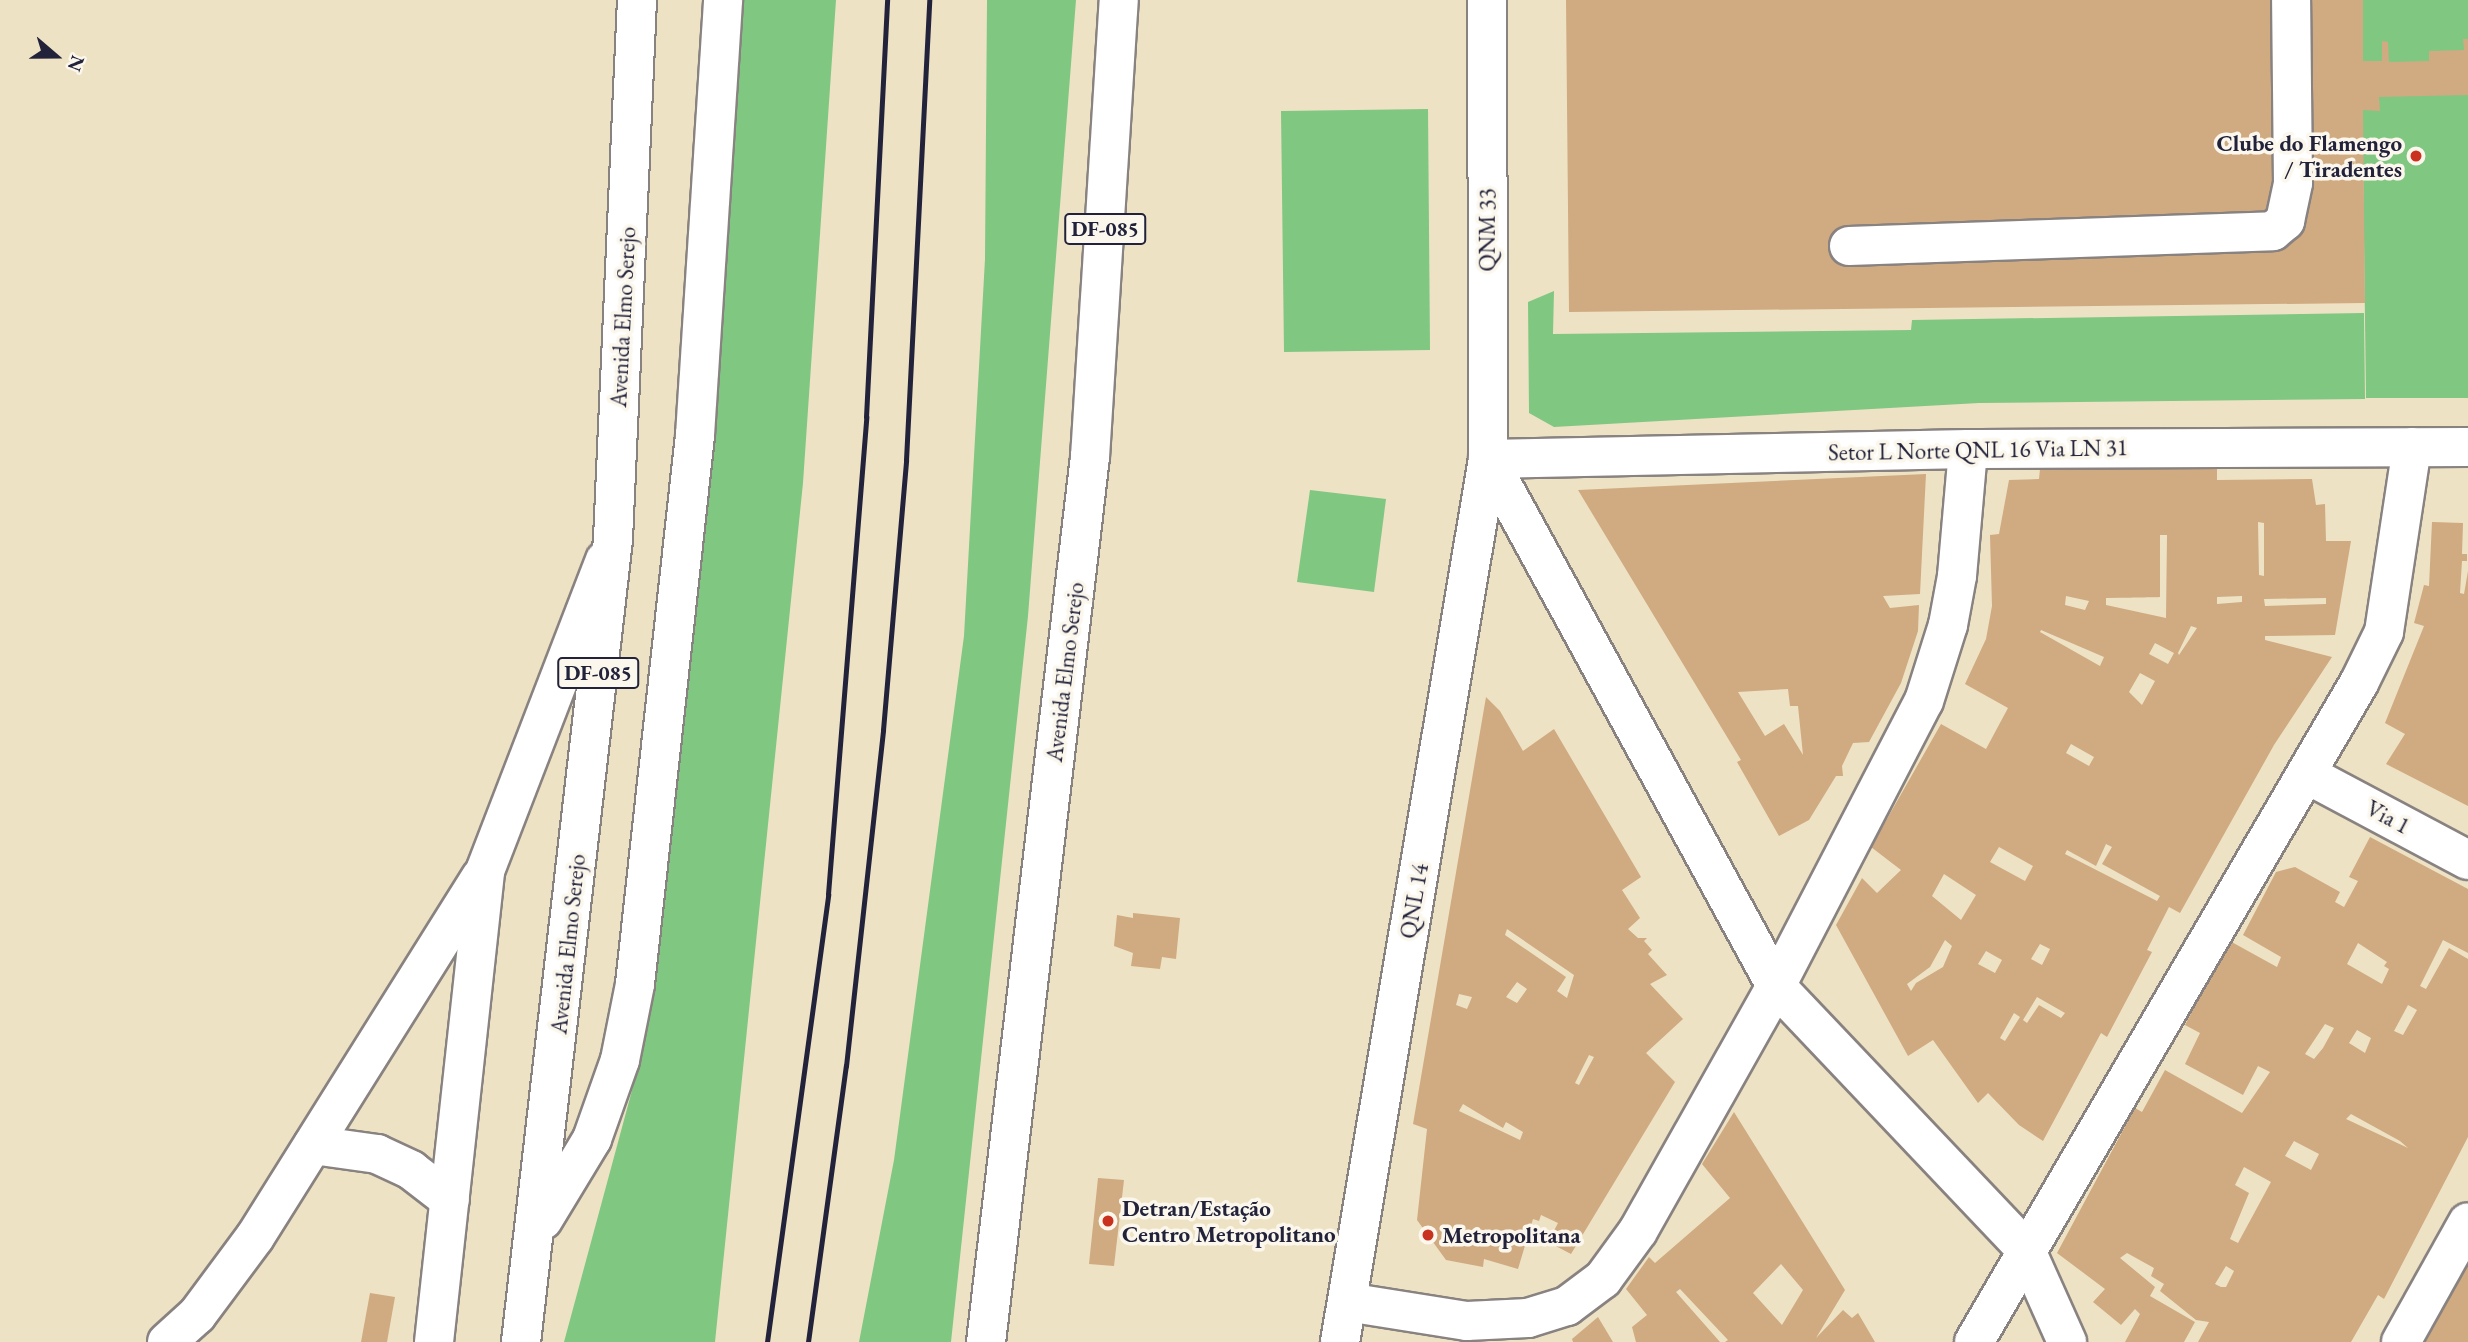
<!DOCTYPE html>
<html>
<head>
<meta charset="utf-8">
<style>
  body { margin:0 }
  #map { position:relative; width:2468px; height:1342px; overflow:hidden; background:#eee2c4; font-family:"EB Garamond",serif }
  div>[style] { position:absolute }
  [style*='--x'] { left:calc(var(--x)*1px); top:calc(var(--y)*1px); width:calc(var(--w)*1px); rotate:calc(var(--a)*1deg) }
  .green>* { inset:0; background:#80c782 }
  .building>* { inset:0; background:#d0aa81 }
  .roads { filter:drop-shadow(2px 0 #888280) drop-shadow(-2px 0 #888280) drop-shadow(0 2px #888280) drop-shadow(0 -2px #888280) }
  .minor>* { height:38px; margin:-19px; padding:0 19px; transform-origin:19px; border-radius:19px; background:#fff }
  .major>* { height:38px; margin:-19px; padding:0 19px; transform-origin:19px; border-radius:19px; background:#fff }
  .rail>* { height:5px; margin:-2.5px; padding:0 2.5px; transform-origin:2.5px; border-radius:2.5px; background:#22223b }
  .dots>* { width:19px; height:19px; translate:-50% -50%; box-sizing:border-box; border:4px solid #fbf7ec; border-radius:50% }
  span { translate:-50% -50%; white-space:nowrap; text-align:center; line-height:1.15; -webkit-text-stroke:7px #fbf7ec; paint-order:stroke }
  .shield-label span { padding:2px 5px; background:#fbf7ec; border:2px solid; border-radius:5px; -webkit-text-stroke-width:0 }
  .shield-label { font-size:21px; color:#22223b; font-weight:700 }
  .poi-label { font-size:23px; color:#22223b; font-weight:700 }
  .right { translate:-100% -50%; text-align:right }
  .left { translate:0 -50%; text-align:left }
  .street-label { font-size:23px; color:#22223b }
  .north { position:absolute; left:21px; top:21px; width:70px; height:70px; -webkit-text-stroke:5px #fbf7ec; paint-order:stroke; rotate:110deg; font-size:19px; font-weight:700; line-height:28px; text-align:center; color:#22223b }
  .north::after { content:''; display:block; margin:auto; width:24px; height:32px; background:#22223b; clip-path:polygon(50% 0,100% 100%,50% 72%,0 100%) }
</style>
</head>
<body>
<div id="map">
  <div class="green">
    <i style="clip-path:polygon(743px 0,836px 0,803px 483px,715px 1342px,564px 1342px,634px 1083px,655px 965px,732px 160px)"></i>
    <i style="clip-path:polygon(987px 0,1076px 0,1028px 616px,951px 1342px,859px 1342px,894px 1160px,964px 636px,985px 259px)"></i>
    <i style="clip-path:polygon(2361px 0,2468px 0,2468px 398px,2366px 398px)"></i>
    <i style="clip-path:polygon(1428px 109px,1430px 350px,1284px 352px,1281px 111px)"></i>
    <i style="clip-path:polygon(1554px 291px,1553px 334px,1911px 330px,1912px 320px,2364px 313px,2365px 399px,1979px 403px,1554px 427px,1529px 413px,1528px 302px)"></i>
    <i style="clip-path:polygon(1310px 490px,1386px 499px,1374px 592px,1297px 582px)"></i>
  </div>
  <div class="building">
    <i style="clip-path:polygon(1566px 0,2363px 0,2363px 61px,2382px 61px,2382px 41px,2388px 42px,2389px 62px,2429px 61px,2429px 51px,2464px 50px,2463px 39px,2468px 39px,2468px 95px,2379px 97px,2380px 111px,2363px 110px,2365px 303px,1569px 312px)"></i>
    <i style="clip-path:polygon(evenodd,2217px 465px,2217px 480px,2312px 479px,2316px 505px,2325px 504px,2326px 541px,2351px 541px,2335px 635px,2265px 636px,2265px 640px,2332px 657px,2274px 745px,2180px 913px,2169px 907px,2147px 950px,2152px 952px,2107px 1037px,2101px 1033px,2043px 1141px,2019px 1125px,1988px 1093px,1978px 1103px,1933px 1040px,1908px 1056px,1836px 925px,1862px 878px,1877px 893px,1901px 870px,1871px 847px,1941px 724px,1986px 749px,2008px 708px,1965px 684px,1986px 639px,1992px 606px,1990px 535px,1999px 534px,2009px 480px,2039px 479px,2040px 469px,2217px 465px,2258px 522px,2264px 523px,2264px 576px,2259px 575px,2258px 522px,2217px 465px,2160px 535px,2167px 535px,2166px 618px,2106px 605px,2106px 598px,2160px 597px,2160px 535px,2217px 465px,2066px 596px,2089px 601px,2085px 610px,2065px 605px,2066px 596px,2217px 465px,2242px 596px,2242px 602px,2217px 604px,2217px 597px,2242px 596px,2217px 465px,2326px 598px,2326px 604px,2265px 606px,2264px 599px,2326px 598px,2217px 465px,2191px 626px,2197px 628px,2179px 655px,2178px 653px,2191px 626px,2217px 465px,2041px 630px,2104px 657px,2100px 666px,2040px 632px,2041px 630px,2217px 465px,2155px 643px,2174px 653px,2168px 664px,2149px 654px,2155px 643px,2217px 465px,2140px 673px,2155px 681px,2142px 705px,2129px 692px,2140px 673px,2217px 465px,2071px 744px,2094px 757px,2089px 766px,2066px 753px,2071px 744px,2217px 465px,2106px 844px,2112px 847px,2102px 864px,2160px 896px,2157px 901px,2065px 854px,2067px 850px,2096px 866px,2106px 844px,2217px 465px,1999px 847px,2033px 866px,2025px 881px,1990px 862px,1999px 847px,2217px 465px,1944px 874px,1976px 895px,1961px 920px,1932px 896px,1944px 874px,2217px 465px,1945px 940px,1952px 946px,1943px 967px,1916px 983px,1911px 991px,1907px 984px,1930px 967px,1945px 940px,2217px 465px,2040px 944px,2050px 949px,2042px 965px,2031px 959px,2040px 944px,2217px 465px,1986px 951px,2002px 960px,1995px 973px,1978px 964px,1986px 951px,2217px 465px,2037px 997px,2065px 1013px,2061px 1018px,2039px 1005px,2027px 1023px,2023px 1020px,2037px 997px,2217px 465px,2014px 1013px,2020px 1017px,2005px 1041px,2000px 1038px,2014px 1013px)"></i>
    <i style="clip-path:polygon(evenodd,1926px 474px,1920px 594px,1883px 596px,1890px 608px,1919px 605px,1918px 631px,1901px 683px,1869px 742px,1853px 743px,1842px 766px,1843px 776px,1836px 776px,1809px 820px,1779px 836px,1737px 762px,1741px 760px,1578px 490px,1926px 474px,1788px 689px,1790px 706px,1798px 706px,1803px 755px,1784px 724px,1765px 736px,1738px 692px,1788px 689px)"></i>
    <i style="clip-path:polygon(2432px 522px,2463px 523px,2462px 554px,2467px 554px,2467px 561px,2462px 561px,2460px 593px,2464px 594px,2468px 571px,2468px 806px,2386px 764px,2405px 734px,2385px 723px,2424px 626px,2414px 623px,2424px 585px,2429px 586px)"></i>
    <i style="clip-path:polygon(evenodd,1486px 697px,1500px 711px,1523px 751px,1554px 729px,1641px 877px,1622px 890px,1640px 918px,1628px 929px,1638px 938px,1647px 938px,1644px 941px,1652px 950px,1648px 954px,1667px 975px,1650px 984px,1683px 1019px,1646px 1053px,1675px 1082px,1571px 1254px,1548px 1242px,1558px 1223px,1541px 1215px,1539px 1221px,1533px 1219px,1518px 1269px,1484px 1259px,1483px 1267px,1446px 1260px,1417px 1220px,1427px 1129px,1413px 1124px,1486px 697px,1507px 929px,1574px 975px,1567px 998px,1557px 991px,1566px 977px,1505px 935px,1507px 929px,1486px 697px,1517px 982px,1527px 989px,1517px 1003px,1506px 997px,1517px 982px,1486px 697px,1459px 994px,1472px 997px,1467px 1009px,1456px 1005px,1459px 994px,1486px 697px,1589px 1055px,1594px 1057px,1579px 1085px,1575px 1083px,1589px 1055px,1486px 697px,1463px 1104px,1503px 1128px,1506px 1122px,1523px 1132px,1520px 1140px,1459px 1111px,1463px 1104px)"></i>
    <i style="clip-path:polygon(evenodd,2370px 837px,2468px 889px,2468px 953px,2443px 940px,2420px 986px,2426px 989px,2449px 948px,2468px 959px,2468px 1137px,2384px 1299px,2378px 1295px,2351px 1342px,2198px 1342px,2209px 1322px,2196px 1320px,2160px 1291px,2164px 1284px,2151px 1276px,2154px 1268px,2127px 1253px,2120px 1258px,2155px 1287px,2150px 1296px,2195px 1322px,2184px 1342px,2125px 1342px,2140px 1314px,2135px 1309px,2121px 1325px,2093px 1302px,2105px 1289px,2057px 1253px,2135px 1108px,2142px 1112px,2165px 1070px,2242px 1113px,2270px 1072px,2258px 1066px,2243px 1095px,2185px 1064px,2200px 1033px,2185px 1025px,2228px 940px,2277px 967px,2281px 957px,2243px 935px,2276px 872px,2295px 867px,2340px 892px,2335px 902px,2344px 907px,2358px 881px,2349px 877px,2370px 837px,2358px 943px,2387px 962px,2384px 966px,2389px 969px,2382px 984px,2347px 964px,2358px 943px,2370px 837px,2408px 1005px,2417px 1010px,2403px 1035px,2394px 1031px,2408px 1005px,2370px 837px,2325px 1024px,2334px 1028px,2323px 1048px,2314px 1059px,2305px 1054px,2325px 1024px,2370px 837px,2357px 1030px,2371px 1038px,2365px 1053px,2349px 1043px,2357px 1030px,2370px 837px,2351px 1114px,2400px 1141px,2408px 1148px,2346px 1119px,2351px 1114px,2370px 837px,2294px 1141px,2319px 1154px,2311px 1170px,2285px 1156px,2294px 1141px,2370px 837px,2244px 1167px,2271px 1182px,2238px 1243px,2230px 1239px,2249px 1193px,2235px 1185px,2244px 1167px,2370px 837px,2226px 1266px,2234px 1271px,2226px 1287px,2221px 1287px,2215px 1284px,2226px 1266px)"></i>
    <i style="clip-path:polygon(1133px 913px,1180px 918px,1176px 959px,1162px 957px,1160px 969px,1131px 966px,1133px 953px,1114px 946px,1117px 915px,1133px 918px)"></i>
    <i style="clip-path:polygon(evenodd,1734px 1112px,1845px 1290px,1816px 1338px,1843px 1310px,1852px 1318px,1858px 1313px,1875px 1342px,1725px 1342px,1728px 1340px,1680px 1289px,1676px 1292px,1720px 1342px,1636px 1342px,1632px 1327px,1647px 1315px,1626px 1289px,1649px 1257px,1655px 1263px,1730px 1198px,1702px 1164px,1734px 1112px,1781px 1264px,1803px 1290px,1782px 1325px,1753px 1293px,1781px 1264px)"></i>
    <i style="clip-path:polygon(1098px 1178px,1124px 1180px,1114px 1266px,1089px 1264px)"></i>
    <i style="clip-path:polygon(2468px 1264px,2468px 1342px,2424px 1342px,2429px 1332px)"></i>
    <i style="clip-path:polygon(370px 1293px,395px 1297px,387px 1342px,361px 1342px)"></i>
    <i style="clip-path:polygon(1598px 1317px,1613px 1342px,1573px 1342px,1572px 1339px)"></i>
  </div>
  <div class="roads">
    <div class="minor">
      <i style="--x:1849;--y:246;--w:424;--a:-2"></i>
      <i style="--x:2273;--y:231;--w:16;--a:-40"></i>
      <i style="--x:2285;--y:221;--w:39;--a:-78"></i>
      <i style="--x:2293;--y:183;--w:183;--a:-90.6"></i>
      <i style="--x:1488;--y:459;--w:601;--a:61.34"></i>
      <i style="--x:1776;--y:986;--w:361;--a:46.5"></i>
      <i style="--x:2025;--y:1248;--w:103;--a:65.9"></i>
      <i style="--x:1488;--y:459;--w:480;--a:-1.2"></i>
      <i style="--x:1968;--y:449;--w:500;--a:-0.23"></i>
      <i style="--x:2308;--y:775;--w:181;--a:28"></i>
      <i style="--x:313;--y:1145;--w:65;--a:8"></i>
      <i style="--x:377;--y:1154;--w:38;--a:25"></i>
      <i style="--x:411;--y:1170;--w:49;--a:37.6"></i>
      <i style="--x:1347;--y:1302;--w:121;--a:9"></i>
      <i style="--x:1467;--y:1321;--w:61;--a:-2.8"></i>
      <i style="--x:1528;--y:1318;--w:41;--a:-17.1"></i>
      <i style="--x:1567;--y:1306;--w:45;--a:-36.9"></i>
      <i style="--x:1603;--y:1279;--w:59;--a:-53.9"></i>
      <i style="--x:1638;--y:1231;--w:281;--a:-60.6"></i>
      <i style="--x:1776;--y:986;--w:321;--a:-62.6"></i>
      <i style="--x:1924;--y:701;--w:80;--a:-72.5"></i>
      <i style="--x:1948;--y:625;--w:50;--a:-79.6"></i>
      <i style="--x:1957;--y:576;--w:127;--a:-85"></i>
      <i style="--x:167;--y:1342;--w:40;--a:-42"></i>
      <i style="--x:197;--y:1315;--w:97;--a:-53.4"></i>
      <i style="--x:255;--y:1237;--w:424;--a:-57.9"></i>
      <i style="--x:434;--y:1342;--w:474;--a:-83.8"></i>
      <i style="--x:485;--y:871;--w:333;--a:-68.9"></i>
      <i style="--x:1340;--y:1342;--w:895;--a:-80.49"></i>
      <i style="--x:1488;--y:459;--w:459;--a:-90.1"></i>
      <i style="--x:1974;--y:1342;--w:763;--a:-59.71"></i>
      <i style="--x:2359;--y:683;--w:57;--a:-63.9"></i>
      <i style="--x:2384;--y:632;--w:187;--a:-81.4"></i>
      <i style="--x:2401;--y:1342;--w:137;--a:-60.8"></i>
    </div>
    <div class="major">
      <i style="--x:543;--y:1220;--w:95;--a:-58.8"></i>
      <i style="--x:592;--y:1139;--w:84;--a:-70.5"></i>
      <i style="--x:620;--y:1060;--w:77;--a:-78.8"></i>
      <i style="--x:635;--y:984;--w:552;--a:-83.76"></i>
      <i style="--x:695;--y:435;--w:436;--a:-86.3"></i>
      <i style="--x:521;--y:1342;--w:808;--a:-83.46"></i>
      <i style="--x:613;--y:539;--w:540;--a:-87.45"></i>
      <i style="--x:986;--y:1342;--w:891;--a:-83.3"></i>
      <i style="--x:1090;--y:457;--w:458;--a:-86.4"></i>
    </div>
  </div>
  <div class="rail">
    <i style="--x:767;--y:1342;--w:452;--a:-82.2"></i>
    <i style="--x:828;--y:894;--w:479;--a:-85.4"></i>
    <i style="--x:866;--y:417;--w:418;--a:-87.1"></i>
    <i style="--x:808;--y:1342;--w:279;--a:-82.2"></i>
    <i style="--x:846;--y:1066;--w:338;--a:-83.7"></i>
    <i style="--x:883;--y:730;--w:271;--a:-85.1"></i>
    <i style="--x:906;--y:460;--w:461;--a:-87.1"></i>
  </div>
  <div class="dots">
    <i style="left:2416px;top:156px;background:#c8321e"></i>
    <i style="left:1108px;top:1221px;background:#c8321e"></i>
    <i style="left:1428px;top:1235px;background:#c8321e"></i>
  </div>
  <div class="shield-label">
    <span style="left:1105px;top:229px">DF-085</span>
    <span style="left:598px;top:673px">DF-085</span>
  </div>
  <div class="poi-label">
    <span class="right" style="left:2402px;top:156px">Clube do Flamengo<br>/ Tiradentes</span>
    <span class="left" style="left:1122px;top:1221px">Detran/Estação<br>Centro Metropolitano</span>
    <span class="left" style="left:1442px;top:1235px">Metropolitana</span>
  </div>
  <div class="street-label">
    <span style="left:1487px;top:230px;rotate:-90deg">QNM 33</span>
    <span style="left:623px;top:317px;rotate:-87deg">Avenida Elmo Serejo</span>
    <span style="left:1978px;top:450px;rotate:-1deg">Setor L Norte QNL 16 Via LN 31</span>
    <span style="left:1065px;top:672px;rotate:-83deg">Avenida Elmo Serejo</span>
    <span style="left:2388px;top:817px;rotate:28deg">Via 1</span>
    <span style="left:1414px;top:901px;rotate:-80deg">QNL 14</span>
    <span style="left:568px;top:944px;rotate:-84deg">Avenida Elmo Serejo</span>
  </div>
  <div class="north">N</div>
</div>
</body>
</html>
